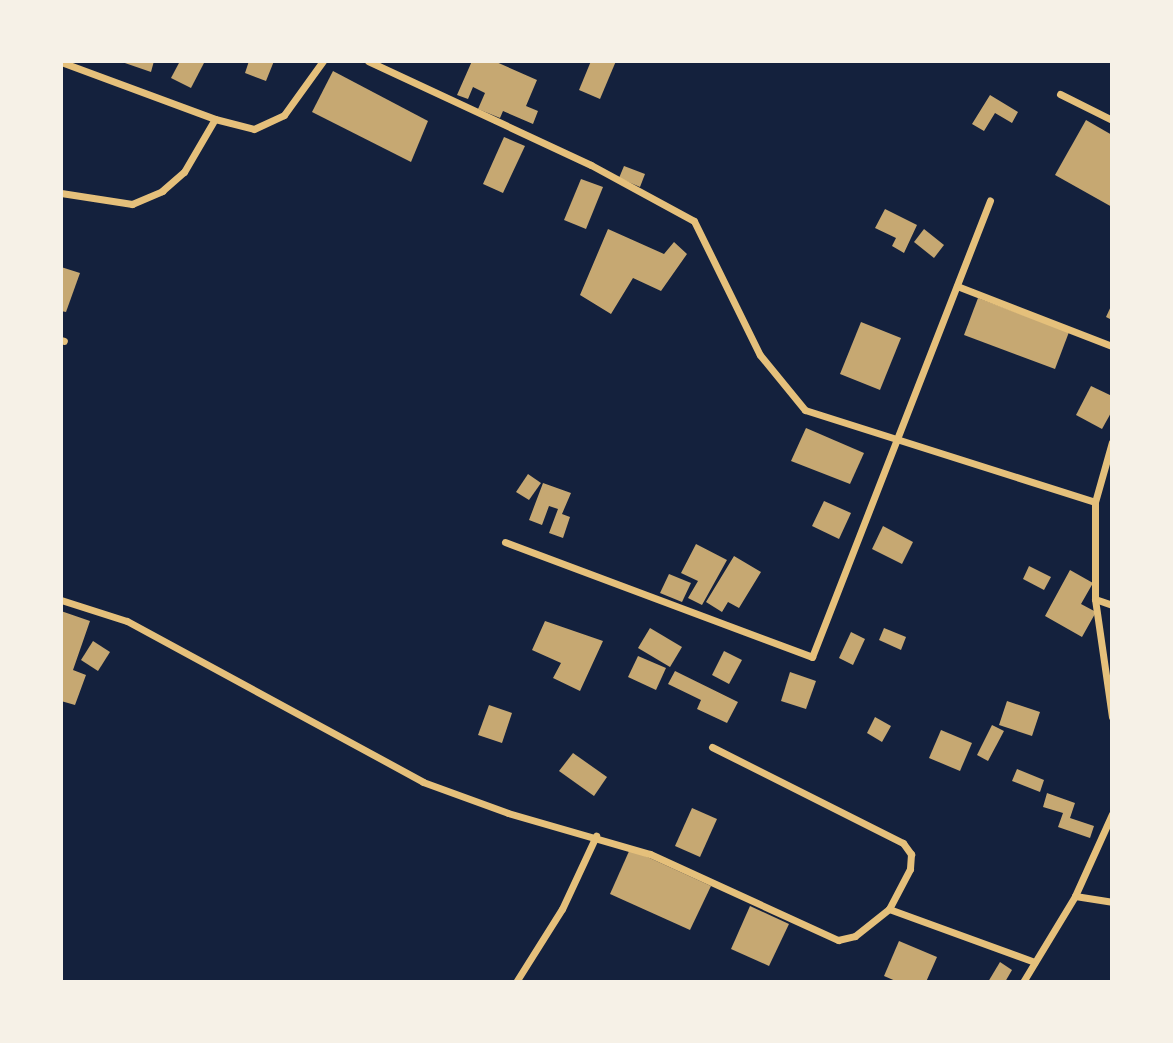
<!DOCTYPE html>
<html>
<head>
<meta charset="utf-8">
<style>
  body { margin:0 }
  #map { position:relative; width:1173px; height:1043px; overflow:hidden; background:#14213d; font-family:Mulish,sans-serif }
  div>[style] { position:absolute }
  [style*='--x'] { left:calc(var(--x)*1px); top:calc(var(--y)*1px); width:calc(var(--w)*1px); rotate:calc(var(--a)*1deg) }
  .building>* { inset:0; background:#c6a872 }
  .minor>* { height:7px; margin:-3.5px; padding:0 3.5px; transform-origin:3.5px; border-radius:3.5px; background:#e5c07b }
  span { translate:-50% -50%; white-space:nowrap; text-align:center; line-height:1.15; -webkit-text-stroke:6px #f6f1e7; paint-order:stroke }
  .frame { position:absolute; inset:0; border:63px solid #f6f1e7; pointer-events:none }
</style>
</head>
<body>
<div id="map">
  <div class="building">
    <i style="clip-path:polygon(119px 61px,154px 61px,151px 72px)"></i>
    <i style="clip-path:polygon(180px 61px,205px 61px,191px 88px,171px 78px)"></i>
    <i style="clip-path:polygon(249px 61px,274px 61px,266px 81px,245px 73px)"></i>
    <i style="clip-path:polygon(472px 61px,494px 61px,537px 80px,526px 106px,538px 111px,533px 124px,503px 111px,500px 118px,478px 109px,485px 93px,473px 87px,468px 99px,457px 95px)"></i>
    <i style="clip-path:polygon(591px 61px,616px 61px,600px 99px,579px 90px)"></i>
    <i style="clip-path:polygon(333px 71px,428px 121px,411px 162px,312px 112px)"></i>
    <i style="clip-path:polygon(990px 95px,1018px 112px,1012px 123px,995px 113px,984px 131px,972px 124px)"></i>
    <i style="clip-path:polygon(1086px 120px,1112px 135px,1112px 207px,1055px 175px)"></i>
    <i style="clip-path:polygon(504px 137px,525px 146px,503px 193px,483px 184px)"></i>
    <i style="clip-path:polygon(624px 166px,645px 174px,640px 187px,619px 178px)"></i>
    <i style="clip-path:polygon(581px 179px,603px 187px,586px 229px,564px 220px)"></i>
    <i style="clip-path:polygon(885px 209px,917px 225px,904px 253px,892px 246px,896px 238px,875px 228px)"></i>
    <i style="clip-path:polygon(608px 229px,664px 254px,674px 242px,687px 254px,661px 291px,633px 278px,611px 314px,580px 295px)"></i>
    <i style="clip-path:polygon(924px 229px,944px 245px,934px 258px,914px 242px)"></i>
    <i style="clip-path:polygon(61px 267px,80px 273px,66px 312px,61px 311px)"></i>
    <i style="clip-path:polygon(978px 298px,1069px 332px,1055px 369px,964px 335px)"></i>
    <i style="clip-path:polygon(1112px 304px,1112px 320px,1106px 317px)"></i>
    <i style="clip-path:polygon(861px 322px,901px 338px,880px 390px,840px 374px)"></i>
    <i style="clip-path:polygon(1091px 386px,1112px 396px,1112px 411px,1102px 429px,1076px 415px)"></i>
    <i style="clip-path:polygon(806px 428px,864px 453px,850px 484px,791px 461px)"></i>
    <i style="clip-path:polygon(528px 474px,541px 483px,529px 500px,516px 492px)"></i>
    <i style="clip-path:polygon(543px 483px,571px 493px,562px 514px,570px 517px,563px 538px,549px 533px,558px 509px,549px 506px,542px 525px,529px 520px)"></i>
    <i style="clip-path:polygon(824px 501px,851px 513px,839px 539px,812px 526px)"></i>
    <i style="clip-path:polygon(883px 526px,913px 542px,902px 564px,872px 549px)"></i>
    <i style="clip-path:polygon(696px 544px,727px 560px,702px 605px,688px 598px,698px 581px,681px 573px)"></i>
    <i style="clip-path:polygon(734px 556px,761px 572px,739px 608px,728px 602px,722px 612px,706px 602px)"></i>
    <i style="clip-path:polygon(1029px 566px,1051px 577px,1044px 590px,1023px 579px)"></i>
    <i style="clip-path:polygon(1070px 570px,1093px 583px,1081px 604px,1096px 612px,1082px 637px,1045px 616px)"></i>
    <i style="clip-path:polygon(669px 574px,691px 583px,682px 602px,660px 593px)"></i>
    <i style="clip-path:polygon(61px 611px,90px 621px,73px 670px,86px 675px,75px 705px,61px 701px)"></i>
    <i style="clip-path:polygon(545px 621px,603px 641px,580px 691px,553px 678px,561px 663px,532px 650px)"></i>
    <i style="clip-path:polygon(650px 628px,682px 647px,670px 667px,638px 648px)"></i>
    <i style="clip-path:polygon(884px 628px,906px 637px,901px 650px,879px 640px)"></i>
    <i style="clip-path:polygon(851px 632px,865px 639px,853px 665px,839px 658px)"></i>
    <i style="clip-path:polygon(93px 641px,110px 652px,98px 671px,81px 660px)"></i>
    <i style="clip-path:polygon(724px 651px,742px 660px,729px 684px,712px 675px)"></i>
    <i style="clip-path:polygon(638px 656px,666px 668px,656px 690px,628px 677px)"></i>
    <i style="clip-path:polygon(675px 671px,738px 702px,727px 723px,697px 709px,701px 700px,668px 684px)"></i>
    <i style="clip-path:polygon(790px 672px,816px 681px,806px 709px,781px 701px)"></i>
    <i style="clip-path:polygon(1007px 701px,1040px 712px,1032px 736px,999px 725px)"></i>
    <i style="clip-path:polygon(489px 705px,512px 713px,502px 743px,478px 735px)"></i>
    <i style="clip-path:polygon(875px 717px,891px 726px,882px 742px,867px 733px)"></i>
    <i style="clip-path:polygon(992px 725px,1004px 731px,988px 761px,977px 755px)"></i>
    <i style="clip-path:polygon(941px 730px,972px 743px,960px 771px,929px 758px)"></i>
    <i style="clip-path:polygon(573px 753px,607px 777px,594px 796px,559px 771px)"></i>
    <i style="clip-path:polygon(1017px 769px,1044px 780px,1040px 792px,1012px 781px)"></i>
    <i style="clip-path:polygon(1047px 793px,1075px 803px,1070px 818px,1094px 826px,1090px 838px,1058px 827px,1063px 813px,1043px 807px)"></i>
    <i style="clip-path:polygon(692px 808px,717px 819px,700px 857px,675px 846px)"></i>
    <i style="clip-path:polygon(630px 849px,711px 886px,690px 930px,610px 894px)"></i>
    <i style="clip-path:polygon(750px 906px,789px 924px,769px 966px,731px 949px)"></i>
    <i style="clip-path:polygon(899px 941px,937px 957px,926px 982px,898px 982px,884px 976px)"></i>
    <i style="clip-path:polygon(1000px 962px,1012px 970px,1005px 982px,988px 982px)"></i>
  </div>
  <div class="minor">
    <i style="--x:368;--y:61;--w:246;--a:25"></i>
    <i style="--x:591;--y:165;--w:117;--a:28.5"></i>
    <i style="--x:694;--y:221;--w:149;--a:63.8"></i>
    <i style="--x:760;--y:355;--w:71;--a:50.7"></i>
    <i style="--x:805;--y:410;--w:304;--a:17.6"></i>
    <i style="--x:61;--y:62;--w:164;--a:20.3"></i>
    <i style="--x:215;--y:119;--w:40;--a:14.4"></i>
    <i style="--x:254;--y:129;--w:33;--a:-25"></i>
    <i style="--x:284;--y:115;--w:67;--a:-54.2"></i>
    <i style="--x:1060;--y:94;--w:58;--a:26.6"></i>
    <i style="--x:61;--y:193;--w:72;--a:8.8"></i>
    <i style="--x:132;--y:204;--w:33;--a:-23"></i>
    <i style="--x:162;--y:191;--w:29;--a:-41"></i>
    <i style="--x:184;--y:172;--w:61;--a:-59.7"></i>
    <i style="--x:957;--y:286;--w:166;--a:21.2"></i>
    <i style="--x:61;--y:340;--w:3;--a:18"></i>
    <i style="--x:1112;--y:442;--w:62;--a:105.8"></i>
    <i style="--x:1095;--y:502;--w:97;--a:90"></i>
    <i style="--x:1095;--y:599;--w:119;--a:81.8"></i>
    <i style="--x:505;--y:542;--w:328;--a:20.5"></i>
    <i style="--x:812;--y:657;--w:490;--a:-68.7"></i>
    <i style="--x:1095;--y:599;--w:18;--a:19"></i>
    <i style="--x:61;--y:600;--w:69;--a:17.7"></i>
    <i style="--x:127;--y:621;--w:337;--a:28.5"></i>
    <i style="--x:423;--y:782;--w:90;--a:20"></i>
    <i style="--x:508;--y:813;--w:148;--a:16.1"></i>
    <i style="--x:650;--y:854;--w:207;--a:24.6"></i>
    <i style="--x:838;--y:940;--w:17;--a:-13"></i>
    <i style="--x:855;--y:936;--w:43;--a:-38.5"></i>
    <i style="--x:889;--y:909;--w:155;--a:20"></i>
    <i style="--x:712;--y:747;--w:214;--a:26.7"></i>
    <i style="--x:903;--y:843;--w:14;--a:54"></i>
    <i style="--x:911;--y:854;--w:15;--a:94"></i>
    <i style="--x:910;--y:869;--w:45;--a:117.7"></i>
    <i style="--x:1075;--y:896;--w:37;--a:9"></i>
    <i style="--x:516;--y:982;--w:86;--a:-57.8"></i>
    <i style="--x:562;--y:909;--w:81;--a:-65"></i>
    <i style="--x:1023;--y:982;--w:100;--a:-58.8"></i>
    <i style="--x:1075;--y:896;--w:90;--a:-65.7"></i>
  </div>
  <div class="frame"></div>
</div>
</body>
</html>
